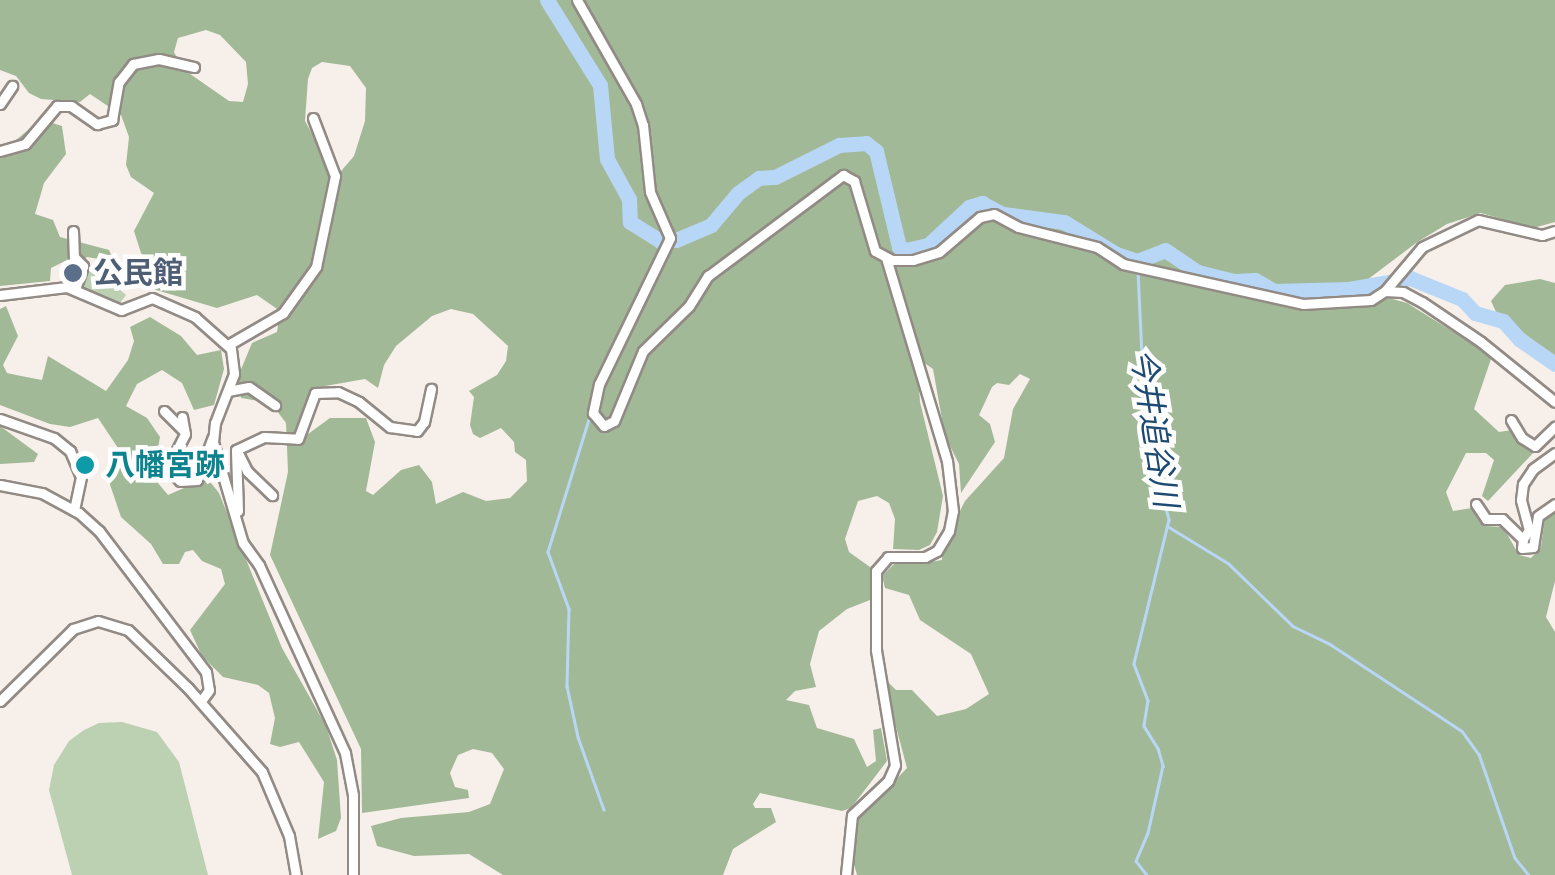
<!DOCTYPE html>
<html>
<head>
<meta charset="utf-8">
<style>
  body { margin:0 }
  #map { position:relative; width:1555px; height:875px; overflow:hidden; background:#f7efe9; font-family:Cabin,"Noto Sans JP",sans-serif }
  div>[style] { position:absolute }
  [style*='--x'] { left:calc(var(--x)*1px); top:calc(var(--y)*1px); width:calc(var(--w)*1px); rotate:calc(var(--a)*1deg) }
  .green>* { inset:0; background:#bcd0b2 }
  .forest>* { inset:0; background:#a2b997 }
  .stream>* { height:2.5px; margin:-1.25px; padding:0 1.25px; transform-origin:1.25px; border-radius:1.25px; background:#b8d7f6 }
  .river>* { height:15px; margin:-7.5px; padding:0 7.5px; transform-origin:7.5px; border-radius:7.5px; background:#b8d7f6 }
  .roads { filter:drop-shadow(2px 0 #928b85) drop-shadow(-2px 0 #928b85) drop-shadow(0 2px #928b85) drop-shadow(0 -2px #928b85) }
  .minor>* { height:9px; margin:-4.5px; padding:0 4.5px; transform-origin:4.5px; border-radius:4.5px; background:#fff }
  .dots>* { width:28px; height:28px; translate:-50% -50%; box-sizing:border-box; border:5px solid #fefefe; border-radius:50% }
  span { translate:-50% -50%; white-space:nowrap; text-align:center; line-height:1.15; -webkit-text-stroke:9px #fefefe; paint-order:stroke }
  .service-label { font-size:30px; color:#4e5e75; font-weight:700 }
  .left { translate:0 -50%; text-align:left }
  .culture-label { font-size:30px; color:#0d838f; font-weight:700 }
  .water-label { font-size:32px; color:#1c4a73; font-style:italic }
</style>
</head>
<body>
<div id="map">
  <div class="green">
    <i style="clip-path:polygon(96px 269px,126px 295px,120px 303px,105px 301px,81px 287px,86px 270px)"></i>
    <i style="clip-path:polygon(122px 722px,157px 732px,179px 762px,208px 875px,72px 875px,49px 790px,54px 765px,69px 741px,84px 730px,99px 723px)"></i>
  </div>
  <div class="forest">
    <i style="clip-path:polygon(evenodd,0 0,1555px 0,1555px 222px,1533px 228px,1481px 213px,1447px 224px,1416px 243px,1367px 280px,1375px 304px,1389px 298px,1407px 303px,1492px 356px,1474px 409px,1499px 432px,1512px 430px,1534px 452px,1488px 501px,1482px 496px,1494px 460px,1486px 453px,1466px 453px,1446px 492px,1453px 511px,1472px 508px,1486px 526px,1503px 527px,1519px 555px,1531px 558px,1541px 547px,1545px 516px,1555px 513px,1555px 581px,1546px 617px,1555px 632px,1555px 875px,857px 875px,851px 854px,859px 818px,907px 768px,892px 712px,883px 700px,882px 683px,887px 681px,896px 690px,912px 690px,937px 716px,966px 709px,989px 694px,971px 654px,920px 620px,909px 595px,885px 588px,882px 576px,897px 561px,918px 564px,942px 560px,943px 544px,965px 501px,1004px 458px,1013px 409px,1030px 379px,1020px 374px,1009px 385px,997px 383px,992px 387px,979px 415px,990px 424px,995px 442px,961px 493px,959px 464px,945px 436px,933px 369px,923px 362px,918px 376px,920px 402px,943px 496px,937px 532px,930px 545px,919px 550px,893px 549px,895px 519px,889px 503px,877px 496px,858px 501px,845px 539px,849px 552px,870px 567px,870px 600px,847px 609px,819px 631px,810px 664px,816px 687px,795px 691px,786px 700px,809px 705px,817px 728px,854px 739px,867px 767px,876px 761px,873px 730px,881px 728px,887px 761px,851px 808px,842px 811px,760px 793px,753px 804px,755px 808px,771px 808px,776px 822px,733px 849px,723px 875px,503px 875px,469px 854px,414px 856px,377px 846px,371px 826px,401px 818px,469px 812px,490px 804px,504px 769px,492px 753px,473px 749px,458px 755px,450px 773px,455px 787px,468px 790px,469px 798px,362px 813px,361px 749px,270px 555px,288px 472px,286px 423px,271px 403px,241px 398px,237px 379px,252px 343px,277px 332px,280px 311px,257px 295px,217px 308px,136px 284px,135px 278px,160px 272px,141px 253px,134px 231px,154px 193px,131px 177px,126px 165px,129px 137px,121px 115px,90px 94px,80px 102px,41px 99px,29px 93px,16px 76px,0 70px,0 0,206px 30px,220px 35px,246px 62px,248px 84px,243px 102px,229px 101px,183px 69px,174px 52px,178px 38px,206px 30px,0 0,322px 62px,350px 66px,366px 88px,365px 121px,354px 156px,336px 177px,305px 121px,308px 79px,312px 68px,322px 62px,0 0,451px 309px,473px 314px,508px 346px,506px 361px,497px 375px,469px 391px,474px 397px,470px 425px,473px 434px,480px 438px,501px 428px,514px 442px,515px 452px,526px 460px,527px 481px,510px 498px,486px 501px,463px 492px,436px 504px,432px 482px,419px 465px,401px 470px,373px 495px,366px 491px,375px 442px,366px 418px,330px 418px,297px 442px,314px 397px,325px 386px,365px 379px,378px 388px,384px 365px,396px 346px,432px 316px,451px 309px)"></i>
    <i style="clip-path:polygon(46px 121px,62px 126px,66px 154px,44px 183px,35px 214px,53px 220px,60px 237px,109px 250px,113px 259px,113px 281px,106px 279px,105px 260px,87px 257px,82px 262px,69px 259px,51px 268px,50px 281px,0 286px,0 153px,33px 126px)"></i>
    <i style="clip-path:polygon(1540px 279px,1555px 283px,1555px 357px,1496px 312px,1491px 301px,1505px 285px)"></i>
    <i style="clip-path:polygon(6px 306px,18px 336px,3px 365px,7px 373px,21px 376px,42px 380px,48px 356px,106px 391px,128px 360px,134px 341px,130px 327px,150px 317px,181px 336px,197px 355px,221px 350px,224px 369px,214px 405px,194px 410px,182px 383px,162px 370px,137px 384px,126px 406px,147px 418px,160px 437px,153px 477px,168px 495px,207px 478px,219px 493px,282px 648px,326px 726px,337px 760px,341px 818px,336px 831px,318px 839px,324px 782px,299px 742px,280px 747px,270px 744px,275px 718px,269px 693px,258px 685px,223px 677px,202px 656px,190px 630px,225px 584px,221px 569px,202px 561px,193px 550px,185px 552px,179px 564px,163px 564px,151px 544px,121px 517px,105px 470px,118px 448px,98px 418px,70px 427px,50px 424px,0 405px,0 309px)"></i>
    <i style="clip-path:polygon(0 426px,38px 454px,34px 462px,0 464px)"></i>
  </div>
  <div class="stream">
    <i style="--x:658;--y:255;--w:14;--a:-82"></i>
    <i style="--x:1138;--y:271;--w:126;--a:87.3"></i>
    <i style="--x:1144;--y:397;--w:59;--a:70"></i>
    <i style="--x:1164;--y:452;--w:32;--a:99"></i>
    <i style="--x:1159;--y:484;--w:37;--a:74"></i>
    <i style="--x:1169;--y:520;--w:148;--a:103.7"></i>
    <i style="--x:1134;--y:664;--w:39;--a:69"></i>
    <i style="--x:1148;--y:700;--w:26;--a:99"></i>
    <i style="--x:1144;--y:726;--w:26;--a:58"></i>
    <i style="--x:1158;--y:748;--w:19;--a:74"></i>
    <i style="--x:1163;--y:766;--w:69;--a:102.6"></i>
    <i style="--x:1148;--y:833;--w:30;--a:113"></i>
    <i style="--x:1136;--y:861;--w:18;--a:52"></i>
    <i style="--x:591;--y:413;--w:145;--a:107.2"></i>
    <i style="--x:548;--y:552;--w:61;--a:69.8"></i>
    <i style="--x:569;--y:609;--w:77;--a:91.5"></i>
    <i style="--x:567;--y:686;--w:52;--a:77.8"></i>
    <i style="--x:578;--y:737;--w:77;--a:70.4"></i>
    <i style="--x:1169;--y:527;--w:69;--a:31.4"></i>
    <i style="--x:1228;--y:563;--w:91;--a:44.1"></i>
    <i style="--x:1293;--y:626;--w:41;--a:25.9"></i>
    <i style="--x:1330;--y:644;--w:158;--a:33.4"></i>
    <i style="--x:1462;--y:731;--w:29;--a:54"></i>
    <i style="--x:1479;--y:754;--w:110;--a:70.9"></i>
    <i style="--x:1515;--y:858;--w:22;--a:51"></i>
  </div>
  <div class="river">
    <i style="--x:547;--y:0;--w:100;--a:58.1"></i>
    <i style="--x:600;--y:85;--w:74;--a:84.6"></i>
    <i style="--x:607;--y:159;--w:46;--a:61.2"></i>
    <i style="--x:629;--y:199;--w:23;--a:88"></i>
    <i style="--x:630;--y:222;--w:36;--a:32"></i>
    <i style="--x:660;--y:241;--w:16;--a:-4"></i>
    <i style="--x:676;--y:240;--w:38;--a:-23"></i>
    <i style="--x:711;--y:225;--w:42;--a:-49.8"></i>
    <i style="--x:738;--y:193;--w:26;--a:-36"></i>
    <i style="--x:759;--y:178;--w:16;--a:-4"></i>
    <i style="--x:775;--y:177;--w:72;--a:-26.6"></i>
    <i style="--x:839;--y:145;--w:27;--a:-4"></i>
    <i style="--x:866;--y:143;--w:13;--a:39"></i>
    <i style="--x:876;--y:151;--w:99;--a:76.5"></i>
    <i style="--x:899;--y:247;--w:8;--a:23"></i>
    <i style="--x:906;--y:250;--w:23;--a:-13"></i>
    <i style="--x:928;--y:245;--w:56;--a:-42.8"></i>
    <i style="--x:969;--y:207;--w:14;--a:-17"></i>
    <i style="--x:982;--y:203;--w:24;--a:28"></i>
    <i style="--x:1003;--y:214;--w:62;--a:7.5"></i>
    <i style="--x:1064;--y:222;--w:61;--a:31.6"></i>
    <i style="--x:1116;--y:254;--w:22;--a:18"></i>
    <i style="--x:1137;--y:261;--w:30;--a:-21"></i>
    <i style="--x:1165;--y:250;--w:40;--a:34"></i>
    <i style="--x:1198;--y:272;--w:38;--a:14"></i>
    <i style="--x:1235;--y:281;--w:20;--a:-3"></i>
    <i style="--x:1255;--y:280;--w:22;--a:30"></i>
    <i style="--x:1274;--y:291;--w:75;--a:-1.5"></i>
    <i style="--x:1349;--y:289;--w:62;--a:-10.2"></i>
    <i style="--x:1410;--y:278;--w:56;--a:22"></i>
    <i style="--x:1462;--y:299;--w:19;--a:47"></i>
    <i style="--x:1475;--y:313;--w:29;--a:16"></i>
    <i style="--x:1503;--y:321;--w:24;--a:48"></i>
    <i style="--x:1519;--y:339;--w:44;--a:34.8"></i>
  </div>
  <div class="roads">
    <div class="minor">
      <i style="--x:577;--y:0;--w:120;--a:60.4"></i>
      <i style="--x:636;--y:104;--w:22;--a:72"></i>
      <i style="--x:643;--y:125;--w:67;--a:84"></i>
      <i style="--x:650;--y:192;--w:50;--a:66.5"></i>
      <i style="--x:670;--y:238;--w:162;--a:115.9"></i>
      <i style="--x:599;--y:384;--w:30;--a:102"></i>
      <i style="--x:593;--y:413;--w:17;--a:50"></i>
      <i style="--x:604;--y:426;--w:11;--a:-27"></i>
      <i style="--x:614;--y:421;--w:76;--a:-67.5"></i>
      <i style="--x:643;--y:351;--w:64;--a:-44.4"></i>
      <i style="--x:689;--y:306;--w:36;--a:-58"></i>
      <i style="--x:708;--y:276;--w:169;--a:-36.8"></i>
      <i style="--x:843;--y:175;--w:13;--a:29"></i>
      <i style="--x:854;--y:181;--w:73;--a:73.3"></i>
      <i style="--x:875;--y:251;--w:19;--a:28"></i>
      <i style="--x:892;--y:260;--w:21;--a:0"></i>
      <i style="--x:913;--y:260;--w:27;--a:-17"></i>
      <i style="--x:939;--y:252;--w:54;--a:-40.5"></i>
      <i style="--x:980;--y:217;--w:14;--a:-12"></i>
      <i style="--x:994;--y:214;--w:27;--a:28"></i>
      <i style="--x:1018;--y:227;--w:81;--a:14.2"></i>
      <i style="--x:1097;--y:247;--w:31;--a:33"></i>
      <i style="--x:1123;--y:264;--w:184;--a:12.5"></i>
      <i style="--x:1303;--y:304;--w:68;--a:-3.4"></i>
      <i style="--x:1371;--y:300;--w:17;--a:-33"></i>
      <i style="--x:1385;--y:291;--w:57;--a:-49.9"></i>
      <i style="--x:1422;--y:247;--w:62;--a:-25.7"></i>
      <i style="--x:1478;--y:220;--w:66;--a:13.2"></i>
      <i style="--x:1542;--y:235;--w:14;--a:-17"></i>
      <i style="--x:0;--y:104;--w:22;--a:-56"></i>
      <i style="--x:0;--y:151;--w:26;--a:-16"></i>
      <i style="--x:25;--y:144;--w:50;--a:-49.9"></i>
      <i style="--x:57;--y:106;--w:14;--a:0"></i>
      <i style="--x:71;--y:106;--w:32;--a:35"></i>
      <i style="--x:97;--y:124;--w:16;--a:-15"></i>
      <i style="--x:112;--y:120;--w:39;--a:-80"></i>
      <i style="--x:119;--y:82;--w:23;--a:-52"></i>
      <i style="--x:133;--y:64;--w:26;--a:-11"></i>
      <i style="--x:159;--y:59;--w:36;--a:13"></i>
      <i style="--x:73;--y:231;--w:26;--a:88"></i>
      <i style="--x:74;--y:257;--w:13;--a:45"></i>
      <i style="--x:83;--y:266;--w:24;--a:109"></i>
      <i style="--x:1385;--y:291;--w:18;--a:3"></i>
      <i style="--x:1403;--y:292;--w:21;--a:28"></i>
      <i style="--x:1422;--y:302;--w:71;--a:34.1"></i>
      <i style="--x:1481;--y:342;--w:95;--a:39"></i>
      <i style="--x:0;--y:295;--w:67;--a:-6.8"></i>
      <i style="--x:67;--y:287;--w:59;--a:23.1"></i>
      <i style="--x:121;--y:310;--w:33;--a:-21"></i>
      <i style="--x:152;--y:298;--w:47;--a:23.8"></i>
      <i style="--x:195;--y:317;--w:48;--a:41.6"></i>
      <i style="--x:231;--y:349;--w:25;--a:83"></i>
      <i style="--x:234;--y:374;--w:53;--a:111.2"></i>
      <i style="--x:215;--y:423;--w:19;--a:96"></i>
      <i style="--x:213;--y:442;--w:105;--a:73.5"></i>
      <i style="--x:243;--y:543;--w:27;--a:54"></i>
      <i style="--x:259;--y:565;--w:207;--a:65.4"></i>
      <i style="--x:345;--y:753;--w:43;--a:79.2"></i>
      <i style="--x:353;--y:795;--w:80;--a:90"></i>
      <i style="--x:228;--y:345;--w:64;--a:-30.2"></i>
      <i style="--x:283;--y:313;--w:57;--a:-54.3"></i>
      <i style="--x:316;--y:267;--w:93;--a:-78.2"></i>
      <i style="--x:335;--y:176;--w:62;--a:-110.8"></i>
      <i style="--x:228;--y:391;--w:21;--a:-11"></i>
      <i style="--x:249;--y:387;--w:32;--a:35"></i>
      <i style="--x:164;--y:411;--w:27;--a:45"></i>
      <i style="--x:182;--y:417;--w:17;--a:80"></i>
      <i style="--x:185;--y:434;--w:22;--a:117"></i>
      <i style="--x:175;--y:454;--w:20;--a:93"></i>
      <i style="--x:174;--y:474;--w:9;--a:49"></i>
      <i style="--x:180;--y:481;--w:17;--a:-3"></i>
      <i style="--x:197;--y:480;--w:44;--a:-69.9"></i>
      <i style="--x:0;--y:419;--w:57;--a:19.4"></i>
      <i style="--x:54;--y:438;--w:21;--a:39"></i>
      <i style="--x:70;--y:451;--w:28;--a:67"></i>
      <i style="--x:81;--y:477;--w:34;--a:102"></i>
      <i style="--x:1511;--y:420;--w:21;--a:59"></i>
      <i style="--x:1522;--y:438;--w:15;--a:32"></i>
      <i style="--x:1535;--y:446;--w:28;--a:-44"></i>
      <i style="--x:239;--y:455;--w:18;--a:63"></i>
      <i style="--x:247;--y:471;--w:35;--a:44"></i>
      <i style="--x:0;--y:485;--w:43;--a:10.8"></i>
      <i style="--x:42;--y:493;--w:42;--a:28.4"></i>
      <i style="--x:79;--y:513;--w:27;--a:42"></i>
      <i style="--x:99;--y:531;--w:177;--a:52.8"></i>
      <i style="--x:206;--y:672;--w:18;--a:81"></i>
      <i style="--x:209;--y:690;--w:14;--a:126"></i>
      <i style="--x:1476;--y:504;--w:18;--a:56"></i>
      <i style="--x:1486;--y:519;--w:16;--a:0"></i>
      <i style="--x:1502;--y:519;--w:29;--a:44"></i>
      <i style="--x:1523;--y:539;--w:11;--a:-56"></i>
      <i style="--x:1529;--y:530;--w:31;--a:-105"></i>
      <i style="--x:1521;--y:500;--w:16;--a:-83"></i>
      <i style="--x:1523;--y:484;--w:18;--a:-56"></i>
      <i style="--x:1533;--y:469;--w:27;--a:-36"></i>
      <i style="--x:238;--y:511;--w:61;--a:-91.9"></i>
      <i style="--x:236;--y:450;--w:31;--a:-25"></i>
      <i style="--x:264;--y:437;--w:34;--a:3"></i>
      <i style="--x:298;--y:439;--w:49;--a:-69.7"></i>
      <i style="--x:315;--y:393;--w:23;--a:-2"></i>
      <i style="--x:338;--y:392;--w:23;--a:25"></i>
      <i style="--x:359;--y:402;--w:40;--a:39"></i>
      <i style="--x:390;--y:427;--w:27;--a:8"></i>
      <i style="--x:417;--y:431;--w:11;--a:-52"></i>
      <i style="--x:424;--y:422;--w:34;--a:-78"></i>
      <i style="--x:1523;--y:539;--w:9;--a:96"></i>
      <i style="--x:1522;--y:548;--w:11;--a:-5"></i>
      <i style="--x:1533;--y:547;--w:31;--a:-81"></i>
      <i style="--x:1538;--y:516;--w:21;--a:-35"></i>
      <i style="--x:0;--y:701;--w:103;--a:-44.6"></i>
      <i style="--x:73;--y:629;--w:26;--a:-18"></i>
      <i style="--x:98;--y:621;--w:31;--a:17"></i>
      <i style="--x:128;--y:630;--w:83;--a:44"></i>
      <i style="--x:188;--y:688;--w:112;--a:48.6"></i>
      <i style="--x:262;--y:772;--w:69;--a:67.1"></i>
      <i style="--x:289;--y:836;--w:40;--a:80"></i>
      <i style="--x:846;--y:875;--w:60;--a:-84.3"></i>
      <i style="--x:852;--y:815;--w:50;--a:-43.4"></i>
      <i style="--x:888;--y:781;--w:17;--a:-66"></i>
      <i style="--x:895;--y:765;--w:117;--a:-99.4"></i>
      <i style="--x:876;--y:650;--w:79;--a:-90"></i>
      <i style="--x:876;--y:571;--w:18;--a:-49"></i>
      <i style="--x:888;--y:557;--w:37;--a:0"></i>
      <i style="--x:925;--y:557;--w:13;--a:-27"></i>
      <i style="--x:937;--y:551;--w:23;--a:-59"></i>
      <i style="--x:949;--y:531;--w:20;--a:-79"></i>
      <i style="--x:953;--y:511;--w:50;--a:-96.8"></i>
      <i style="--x:947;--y:461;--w:212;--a:-106.7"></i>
    </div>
  </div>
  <div class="dots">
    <i style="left:73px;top:273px;background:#5c6f8a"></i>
    <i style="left:85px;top:465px;background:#0f9aa8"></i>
  </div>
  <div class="service-label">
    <span class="left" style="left:93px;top:273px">公民館</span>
  </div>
  <div class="culture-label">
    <span class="left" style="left:105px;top:465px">八幡宮跡</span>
  </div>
  <div class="water-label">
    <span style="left:1154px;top:428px;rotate:81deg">今井追谷川</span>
  </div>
</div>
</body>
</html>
